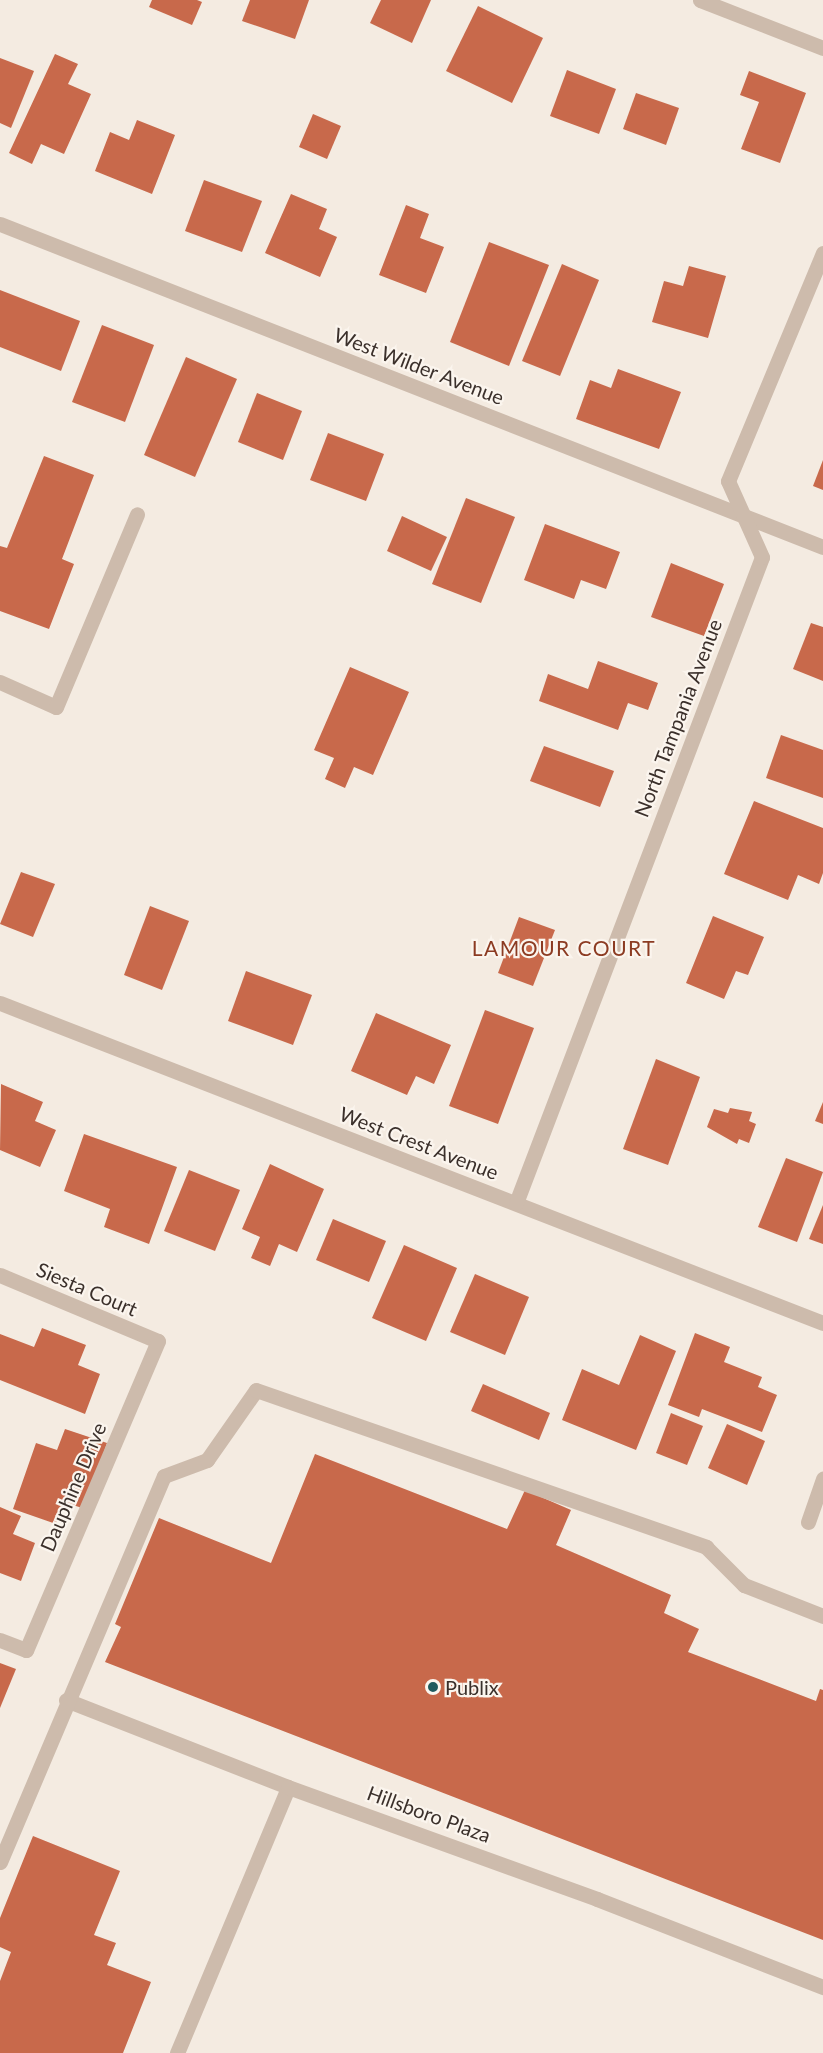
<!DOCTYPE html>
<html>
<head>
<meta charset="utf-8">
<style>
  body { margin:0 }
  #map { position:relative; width:823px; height:2053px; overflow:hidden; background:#f4ebe1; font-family:Lato,sans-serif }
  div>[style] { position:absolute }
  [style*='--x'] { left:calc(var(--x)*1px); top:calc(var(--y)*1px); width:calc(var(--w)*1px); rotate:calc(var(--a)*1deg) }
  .building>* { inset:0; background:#c8694b }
  .lane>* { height:15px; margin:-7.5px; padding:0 7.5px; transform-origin:7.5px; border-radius:7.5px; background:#cdbbac }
  .street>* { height:15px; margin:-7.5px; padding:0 7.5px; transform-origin:7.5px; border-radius:7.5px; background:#cdbbac }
  .dots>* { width:16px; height:16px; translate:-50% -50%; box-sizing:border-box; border:3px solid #fbf5ee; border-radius:50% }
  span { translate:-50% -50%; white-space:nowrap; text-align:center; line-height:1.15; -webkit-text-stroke:4.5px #fbf5ee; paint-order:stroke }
  .street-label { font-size:20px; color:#3b302b }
  .poi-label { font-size:20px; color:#3b302b }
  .left { translate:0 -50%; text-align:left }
  .neighbourhood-label { font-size:21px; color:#8c3b22; letter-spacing:1.5px }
</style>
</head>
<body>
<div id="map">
  <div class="building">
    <i style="clip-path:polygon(152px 0,197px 0,202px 2px,192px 25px,149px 7px)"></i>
    <i style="clip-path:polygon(250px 0,309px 0,295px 39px,242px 21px)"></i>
    <i style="clip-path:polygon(381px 0,431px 0,412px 43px,370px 23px)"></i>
    <i style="clip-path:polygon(478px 6px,543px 38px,512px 103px,446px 71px)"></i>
    <i style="clip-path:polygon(55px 54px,78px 64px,68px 84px,91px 94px,64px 154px,41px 144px,32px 164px,9px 153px)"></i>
    <i style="clip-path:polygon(0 58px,34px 71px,11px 128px,0 123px)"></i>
    <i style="clip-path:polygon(567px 70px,616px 89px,599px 134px,550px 116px)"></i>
    <i style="clip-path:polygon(749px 71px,806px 93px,780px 163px,741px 149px,759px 102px,740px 95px)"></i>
    <i style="clip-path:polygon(636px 93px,679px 108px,666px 145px,623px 129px)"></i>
    <i style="clip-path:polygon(313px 114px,341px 126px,327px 159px,299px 147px)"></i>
    <i style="clip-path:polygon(137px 120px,175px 135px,152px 194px,95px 171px,110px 132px,129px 140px)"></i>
    <i style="clip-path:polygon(204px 180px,262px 201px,242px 252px,185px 231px)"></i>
    <i style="clip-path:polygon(291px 194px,327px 209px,319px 229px,337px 237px,320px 277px,265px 253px)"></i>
    <i style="clip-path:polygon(406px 205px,429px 214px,420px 238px,444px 247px,426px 293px,379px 275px)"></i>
    <i style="clip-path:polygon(489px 242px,549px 265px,509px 366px,450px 342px)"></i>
    <i style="clip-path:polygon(562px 264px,599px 280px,560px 376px,522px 361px)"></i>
    <i style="clip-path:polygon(689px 266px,726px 276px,708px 338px,652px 322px,664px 281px,683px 286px)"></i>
    <i style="clip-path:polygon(0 290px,80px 321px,61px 371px,0 347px)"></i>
    <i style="clip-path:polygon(102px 325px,154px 345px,125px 422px,72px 402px)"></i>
    <i style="clip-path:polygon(186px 357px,237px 379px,195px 477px,144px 455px)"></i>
    <i style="clip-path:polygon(618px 369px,681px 392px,659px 449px,576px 419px,590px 380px,611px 388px)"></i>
    <i style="clip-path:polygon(257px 393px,302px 411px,283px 460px,238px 442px)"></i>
    <i style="clip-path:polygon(328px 433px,384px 454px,366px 501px,310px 480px)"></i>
    <i style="clip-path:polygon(44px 456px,94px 475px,62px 559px,74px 564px,49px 629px,0 611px,0 546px,7px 548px)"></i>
    <i style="clip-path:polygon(823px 460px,823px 490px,813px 486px)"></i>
    <i style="clip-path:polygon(466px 498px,515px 517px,481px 603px,432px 584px)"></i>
    <i style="clip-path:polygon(402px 516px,447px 537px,431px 571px,387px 551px)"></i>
    <i style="clip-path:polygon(545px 524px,620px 552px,606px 589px,581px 580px,574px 599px,524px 580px)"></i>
    <i style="clip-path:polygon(671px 563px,724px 584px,704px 636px,651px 617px)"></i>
    <i style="clip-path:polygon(811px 623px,823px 627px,823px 681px,793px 669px)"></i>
    <i style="clip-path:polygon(598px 661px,658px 683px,648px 710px,628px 703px,618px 730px,539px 701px,548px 674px,588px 689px)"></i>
    <i style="clip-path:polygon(350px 667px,409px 692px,373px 775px,354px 767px,345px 788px,325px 779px,334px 758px,314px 750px)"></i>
    <i style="clip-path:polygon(781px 735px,823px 750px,823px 798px,766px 778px)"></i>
    <i style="clip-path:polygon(544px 746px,614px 771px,600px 807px,530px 781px)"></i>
    <i style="clip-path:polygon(754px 801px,823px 828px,823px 873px,819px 884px,798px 875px,788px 900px,724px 874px)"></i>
    <i style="clip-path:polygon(21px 872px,55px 884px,33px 937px,0 924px)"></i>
    <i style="clip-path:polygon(150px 906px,189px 921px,162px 990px,124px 975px)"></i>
    <i style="clip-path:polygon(713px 916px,764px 937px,748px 975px,736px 971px,724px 999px,686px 983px)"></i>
    <i style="clip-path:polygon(519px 917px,555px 930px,533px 986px,498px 973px)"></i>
    <i style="clip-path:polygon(246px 971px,312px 995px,293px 1045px,228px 1021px)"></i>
    <i style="clip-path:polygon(485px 1010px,534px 1028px,498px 1124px,449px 1106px)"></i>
    <i style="clip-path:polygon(376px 1013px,451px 1045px,434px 1084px,416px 1076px,407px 1095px,351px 1071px)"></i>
    <i style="clip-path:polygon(656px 1059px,700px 1077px,668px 1165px,623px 1149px)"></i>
    <i style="clip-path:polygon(1px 1084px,43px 1102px,35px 1121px,56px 1130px,40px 1167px,0 1150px)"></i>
    <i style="clip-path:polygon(823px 1102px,823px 1124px,815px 1121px)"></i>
    <i style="clip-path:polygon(730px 1108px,752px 1112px,749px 1121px,756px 1124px,749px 1143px,739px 1139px,737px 1144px,707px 1127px,714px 1109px,728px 1113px)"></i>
    <i style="clip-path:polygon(84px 1134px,177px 1167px,149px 1244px,104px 1227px,110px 1209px,64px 1191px)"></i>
    <i style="clip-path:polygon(786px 1158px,823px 1172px,797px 1242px,758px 1227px)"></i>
    <i style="clip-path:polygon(270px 1164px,324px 1189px,297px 1252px,279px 1244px,270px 1266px,251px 1258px,260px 1237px,242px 1229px)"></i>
    <i style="clip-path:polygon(189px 1170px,240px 1190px,215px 1251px,164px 1231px)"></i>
    <i style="clip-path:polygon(823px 1205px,823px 1244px,809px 1239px)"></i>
    <i style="clip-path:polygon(333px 1219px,386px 1241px,369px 1282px,316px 1260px)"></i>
    <i style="clip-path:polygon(404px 1245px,457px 1268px,426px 1341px,372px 1318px)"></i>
    <i style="clip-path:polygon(475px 1274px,529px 1297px,505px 1355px,450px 1332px)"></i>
    <i style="clip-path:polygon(42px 1328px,86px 1345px,78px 1365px,100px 1374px,85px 1414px,0 1380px,0 1334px,34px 1347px)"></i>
    <i style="clip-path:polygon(695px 1333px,730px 1347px,724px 1362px,762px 1377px,758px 1387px,777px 1395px,762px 1432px,702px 1409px,699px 1417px,668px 1405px)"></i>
    <i style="clip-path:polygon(640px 1335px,676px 1351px,636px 1450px,562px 1420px,582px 1369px,619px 1385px)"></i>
    <i style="clip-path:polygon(483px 1384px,550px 1413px,539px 1440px,471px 1411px)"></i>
    <i style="clip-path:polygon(671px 1413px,703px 1426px,687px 1465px,656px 1453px)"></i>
    <i style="clip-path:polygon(727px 1424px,765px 1441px,747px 1485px,708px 1468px)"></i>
    <i style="clip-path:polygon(65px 1429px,107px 1443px,85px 1509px,64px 1502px,56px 1524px,13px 1509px,36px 1443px,57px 1450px)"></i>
    <i style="clip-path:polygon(315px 1454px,507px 1529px,525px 1490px,571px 1510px,556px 1545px,671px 1595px,664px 1613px,699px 1629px,688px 1652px,816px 1701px,820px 1689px,823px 1690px,823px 1940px,105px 1662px,121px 1627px,115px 1624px,159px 1518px,271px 1563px)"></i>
    <i style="clip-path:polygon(0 1507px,21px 1516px,13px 1534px,35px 1543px,21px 1581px,0 1573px)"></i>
    <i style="clip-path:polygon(0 1663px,16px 1669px,0 1708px)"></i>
    <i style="clip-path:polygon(33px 1836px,120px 1871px,94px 1935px,116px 1943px,107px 1965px,151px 1982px,123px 2053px,0 2053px,0 1981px,11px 1952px,0 1947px,0 1918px)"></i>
  </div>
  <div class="lane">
    <i style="--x:0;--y:682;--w:61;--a:24.1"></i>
    <i style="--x:56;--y:707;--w:209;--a:-67.2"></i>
    <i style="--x:808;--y:1522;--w:46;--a:-70.8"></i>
    <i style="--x:66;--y:1700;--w:238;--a:21.4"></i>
    <i style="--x:0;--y:1862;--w:419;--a:-67"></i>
    <i style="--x:164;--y:1476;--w:46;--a:-20.4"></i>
    <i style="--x:207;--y:1460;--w:85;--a:-55"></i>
    <i style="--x:256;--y:1390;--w:477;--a:19.2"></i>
    <i style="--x:706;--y:1547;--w:54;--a:45"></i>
    <i style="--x:744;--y:1585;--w:85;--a:21.4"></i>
    <i style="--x:177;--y:2053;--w:288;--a:-67.3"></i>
    <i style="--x:288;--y:1787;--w:329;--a:19.9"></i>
    <i style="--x:597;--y:1899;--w:243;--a:21.3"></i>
  </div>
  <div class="street">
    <i style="--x:700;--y:0;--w:132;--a:21.3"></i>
    <i style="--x:0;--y:224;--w:884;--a:21.43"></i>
    <i style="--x:0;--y:1003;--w:883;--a:21.25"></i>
    <i style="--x:516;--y:1203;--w:691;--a:-69.15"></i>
    <i style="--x:762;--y:557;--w:83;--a:-114.1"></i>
    <i style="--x:728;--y:481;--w:247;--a:-67.4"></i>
    <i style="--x:0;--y:1275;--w:171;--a:22.7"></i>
    <i style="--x:158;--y:1341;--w:336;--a:113.1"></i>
    <i style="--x:26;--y:1650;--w:28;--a:-159"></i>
  </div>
  <div class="dots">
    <i style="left:433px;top:1687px;background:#1f5a5e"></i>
  </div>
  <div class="street-label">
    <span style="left:419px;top:366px;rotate:21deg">West Wilder Avenue</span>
    <span style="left:678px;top:718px;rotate:-69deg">North Tampania Avenue</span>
    <span style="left:419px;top:1143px;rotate:21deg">West Crest Avenue</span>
    <span style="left:87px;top:1289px;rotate:23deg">Siesta Court</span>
    <span style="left:73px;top:1487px;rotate:-67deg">Dauphine Drive</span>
    <span style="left:429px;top:1814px;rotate:20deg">Hillsboro Plaza</span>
  </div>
  <div class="poi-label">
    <span class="left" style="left:445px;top:1687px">Publix</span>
  </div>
  <div class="neighbourhood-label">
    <span style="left:564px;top:948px">LAMOUR COURT</span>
  </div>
</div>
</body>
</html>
